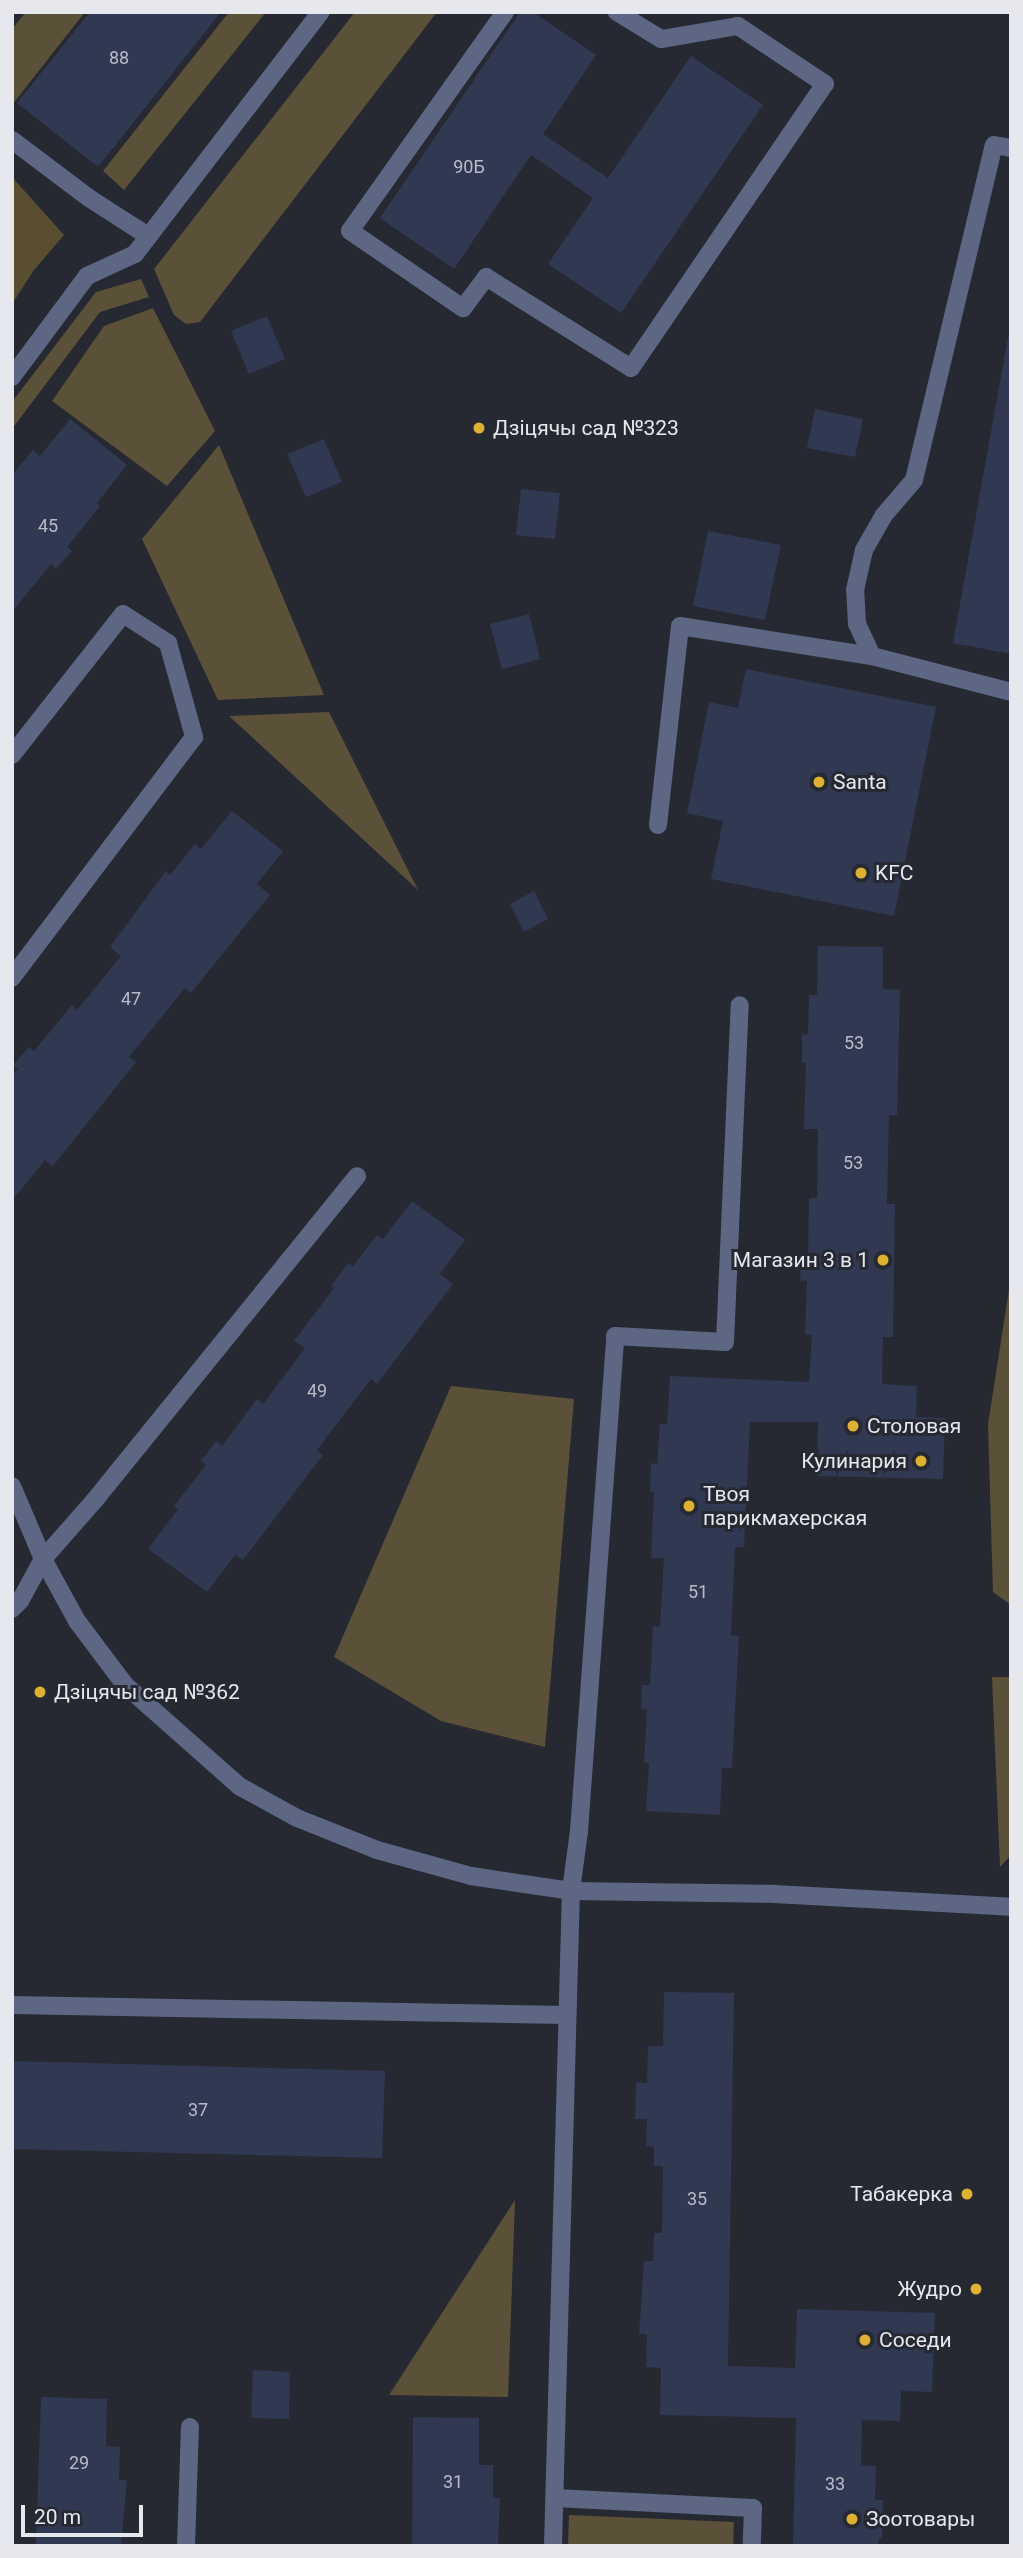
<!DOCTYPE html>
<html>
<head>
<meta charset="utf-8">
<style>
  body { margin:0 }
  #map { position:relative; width:1023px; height:2558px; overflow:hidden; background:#262932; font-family:Roboto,sans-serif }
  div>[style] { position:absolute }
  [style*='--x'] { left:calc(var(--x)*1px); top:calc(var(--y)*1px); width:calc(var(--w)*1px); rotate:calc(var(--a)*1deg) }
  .green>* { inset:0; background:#5b5138 }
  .forest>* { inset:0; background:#5a4e31 }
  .building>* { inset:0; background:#313851 }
  .lane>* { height:18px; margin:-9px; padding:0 9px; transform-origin:9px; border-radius:9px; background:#5d6683 }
  .dots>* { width:19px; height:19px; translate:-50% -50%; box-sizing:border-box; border:4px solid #262932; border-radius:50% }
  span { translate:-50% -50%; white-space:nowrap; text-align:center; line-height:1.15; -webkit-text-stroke:6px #262932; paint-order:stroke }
  .number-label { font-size:18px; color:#b9bcc7 }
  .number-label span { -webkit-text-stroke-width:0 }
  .poi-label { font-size:21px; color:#e6e8ee }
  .left { translate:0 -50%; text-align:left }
  .right { translate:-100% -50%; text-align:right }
  .frame { position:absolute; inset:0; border:14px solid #e6e8ee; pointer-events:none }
  .scale { position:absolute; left:21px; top:2505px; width:122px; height:32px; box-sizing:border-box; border:4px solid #e6e8ee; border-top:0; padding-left:9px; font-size:21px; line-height:24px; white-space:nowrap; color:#e6e8ee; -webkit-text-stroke:5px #262932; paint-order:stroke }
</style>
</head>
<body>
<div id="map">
  <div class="green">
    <i style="clip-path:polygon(26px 12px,85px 12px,12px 105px,12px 29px)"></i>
    <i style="clip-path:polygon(229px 12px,266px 12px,124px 190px,103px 171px)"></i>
    <i style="clip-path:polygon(355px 12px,437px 12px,200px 322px,186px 324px,174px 315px,154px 269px)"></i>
    <i style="clip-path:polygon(141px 279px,149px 297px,100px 312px,12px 429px,12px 402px,96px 292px)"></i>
    <i style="clip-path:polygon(153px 308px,215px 431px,167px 486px,52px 401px,104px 326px)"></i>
    <i style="clip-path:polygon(219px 445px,324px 695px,218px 700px,142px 539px)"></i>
    <i style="clip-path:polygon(329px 712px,418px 890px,229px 716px)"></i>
    <i style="clip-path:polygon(1011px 1277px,1011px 1605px,993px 1592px,988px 1424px)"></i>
    <i style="clip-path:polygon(451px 1386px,574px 1399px,545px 1747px,441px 1721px,334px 1657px)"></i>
    <i style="clip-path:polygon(992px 1677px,1011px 1677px,1011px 1855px,1000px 1867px)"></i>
    <i style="clip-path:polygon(515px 2200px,508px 2397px,389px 2395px)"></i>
    <i style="clip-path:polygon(569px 2515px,734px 2522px,733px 2546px,568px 2546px)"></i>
  </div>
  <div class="forest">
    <i style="clip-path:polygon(12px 177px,64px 235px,34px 270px,12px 304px)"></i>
  </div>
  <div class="building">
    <i style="clip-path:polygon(90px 12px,221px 12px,98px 167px,17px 103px)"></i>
    <i style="clip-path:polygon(520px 12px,533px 12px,596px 55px,543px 134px,608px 178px,691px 56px,763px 105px,621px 313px,548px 264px,593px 198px,531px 155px,454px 269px,380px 218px)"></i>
    <i style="clip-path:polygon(267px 316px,285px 359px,249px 374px,231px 331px)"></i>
    <i style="clip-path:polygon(1009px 332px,1011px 332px,1011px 654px,953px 643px)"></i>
    <i style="clip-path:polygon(815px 409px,863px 419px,855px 457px,807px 448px)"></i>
    <i style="clip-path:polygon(70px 419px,127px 465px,97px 503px,100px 506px,67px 547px,72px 551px,56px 569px,51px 564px,12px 612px,12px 475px,33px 450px,40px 456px)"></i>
    <i style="clip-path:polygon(324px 439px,342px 482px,306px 497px,287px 454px)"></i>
    <i style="clip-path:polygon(521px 489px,560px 493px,555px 539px,516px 535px)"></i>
    <i style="clip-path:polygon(708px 531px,781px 545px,765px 620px,693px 606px)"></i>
    <i style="clip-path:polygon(529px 614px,540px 659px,502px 669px,490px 624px)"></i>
    <i style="clip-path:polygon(746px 669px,936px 707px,894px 916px,711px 879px,723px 821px,687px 813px,709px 702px,738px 708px)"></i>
    <i style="clip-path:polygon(232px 811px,283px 851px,257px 884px,270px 895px,191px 993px,185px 988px,129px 1057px,136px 1062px,53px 1166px,45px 1160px,15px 1197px,12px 1195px,12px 1076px,18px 1069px,13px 1065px,29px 1047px,34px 1051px,72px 1005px,77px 1010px,121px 956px,110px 947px,166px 871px,170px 875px,195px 844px,201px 849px)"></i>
    <i style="clip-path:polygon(534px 891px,548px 919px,524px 932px,510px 904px)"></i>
    <i style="clip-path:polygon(818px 946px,883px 947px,883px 989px,900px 990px,897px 1115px,889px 1115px,887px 1204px,895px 1204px,893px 1337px,883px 1337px,882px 1384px,917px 1386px,916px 1417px,945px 1418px,943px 1479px,817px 1476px,818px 1422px,750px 1422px,744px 1547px,735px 1547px,731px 1635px,739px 1636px,732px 1768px,722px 1768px,720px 1815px,646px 1811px,649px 1763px,644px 1762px,647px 1710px,641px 1709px,642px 1685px,650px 1685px,653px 1626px,660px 1627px,664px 1558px,651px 1558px,654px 1492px,650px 1492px,651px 1463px,657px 1464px,660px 1424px,667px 1424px,670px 1376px,809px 1382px,812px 1335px,805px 1334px,807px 1280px,800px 1281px,801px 1256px,808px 1257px,809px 1198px,817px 1198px,818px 1129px,804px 1129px,806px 1063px,802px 1063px,802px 1034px,808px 1035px,809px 995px,817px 995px)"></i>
    <i style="clip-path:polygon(412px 1201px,465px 1240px,440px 1274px,453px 1284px,377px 1384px,371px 1379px,317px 1450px,323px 1455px,243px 1560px,235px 1555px,207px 1592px,148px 1549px,178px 1509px,174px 1506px,206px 1465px,201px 1461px,216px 1441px,222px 1446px,257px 1399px,263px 1404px,305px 1348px,294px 1341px,334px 1288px,331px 1286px,348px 1263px,353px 1266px,377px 1235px,383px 1239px)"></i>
    <i style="clip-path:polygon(664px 1992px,734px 1993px,728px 2366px,795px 2368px,797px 2309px,935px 2313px,932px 2392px,901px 2391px,900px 2421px,862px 2420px,861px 2465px,876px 2466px,875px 2500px,883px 2500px,882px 2539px,879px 2539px,878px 2546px,793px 2546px,796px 2418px,660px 2415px,661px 2368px,646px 2367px,647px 2334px,639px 2334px,644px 2261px,653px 2261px,654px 2233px,662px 2233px,663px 2166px,654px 2166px,654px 2147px,646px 2146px,647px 2119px,635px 2119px,636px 2082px,647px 2083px,648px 2046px,663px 2046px)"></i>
    <i style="clip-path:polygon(12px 2061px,385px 2071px,382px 2158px,12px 2149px)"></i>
    <i style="clip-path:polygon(253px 2370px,290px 2372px,289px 2419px,251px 2418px)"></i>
    <i style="clip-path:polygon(41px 2397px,107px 2399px,106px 2446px,120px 2447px,119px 2480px,127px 2480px,121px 2546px,36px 2546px)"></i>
    <i style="clip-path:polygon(413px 2417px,479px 2418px,479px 2465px,493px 2465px,493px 2498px,500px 2498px,498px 2546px,412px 2546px)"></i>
  </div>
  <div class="lane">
    <i style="--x:505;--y:12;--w:268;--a:125.3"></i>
    <i style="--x:350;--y:231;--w:137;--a:34.3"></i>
    <i style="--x:463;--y:308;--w:39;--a:-53"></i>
    <i style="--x:486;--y:277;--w:171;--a:32.1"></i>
    <i style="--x:631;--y:368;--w:344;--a:-55.7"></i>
    <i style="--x:825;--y:84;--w:105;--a:-146.3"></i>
    <i style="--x:738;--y:26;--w:78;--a:170.4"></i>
    <i style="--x:661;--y:39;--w:52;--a:-148.5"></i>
    <i style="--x:12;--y:140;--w:96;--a:37"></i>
    <i style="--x:89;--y:198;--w:70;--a:32.8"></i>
    <i style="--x:12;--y:377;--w:126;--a:-53.4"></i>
    <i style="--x:87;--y:276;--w:53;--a:-24.6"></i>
    <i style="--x:135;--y:254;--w:305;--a:-52.5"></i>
    <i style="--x:872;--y:656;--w:35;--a:-115"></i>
    <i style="--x:857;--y:624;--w:34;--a:-93"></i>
    <i style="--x:855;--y:590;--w:41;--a:-77.3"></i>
    <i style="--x:864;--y:550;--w:40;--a:-60.3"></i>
    <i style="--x:884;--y:515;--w:46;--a:-49.4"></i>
    <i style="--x:914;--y:480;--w:344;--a:-76.6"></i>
    <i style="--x:994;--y:145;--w:17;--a:10"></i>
    <i style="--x:12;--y:755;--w:179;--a:-51.8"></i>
    <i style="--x:123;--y:614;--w:54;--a:32.8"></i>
    <i style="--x:168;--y:643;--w:98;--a:74.5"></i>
    <i style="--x:194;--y:737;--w:302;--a:127.1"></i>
    <i style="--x:658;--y:825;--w:200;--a:-83.7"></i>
    <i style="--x:680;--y:626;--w:194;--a:8.9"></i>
    <i style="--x:872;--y:656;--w:144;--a:14.5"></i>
    <i style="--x:12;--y:1486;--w:79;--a:67"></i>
    <i style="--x:43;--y:1559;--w:71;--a:61.3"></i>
    <i style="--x:77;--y:1621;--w:80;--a:53.1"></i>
    <i style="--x:125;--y:1685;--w:152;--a:41.5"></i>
    <i style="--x:239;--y:1786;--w:66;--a:28.9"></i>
    <i style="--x:297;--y:1818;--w:86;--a:21.8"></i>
    <i style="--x:377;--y:1850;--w:98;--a:15.5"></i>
    <i style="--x:471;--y:1876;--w:101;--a:8.5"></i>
    <i style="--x:571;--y:1891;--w:203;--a:0.8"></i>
    <i style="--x:774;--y:1894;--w:237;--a:3.1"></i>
    <i style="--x:12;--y:1609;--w:11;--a:-45"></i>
    <i style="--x:20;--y:1601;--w:48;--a:-61.3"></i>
    <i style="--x:43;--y:1559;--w:77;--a:-48.7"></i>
    <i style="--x:94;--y:1501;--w:418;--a:-51"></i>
    <i style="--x:12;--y:2005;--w:554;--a:1.03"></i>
    <i style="--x:555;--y:2498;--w:198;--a:2.9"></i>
    <i style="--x:753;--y:2508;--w:38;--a:92"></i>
    <i style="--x:186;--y:2546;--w:119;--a:-88.1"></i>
    <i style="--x:553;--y:2546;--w:655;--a:-88.43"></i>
    <i style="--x:571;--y:1891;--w:61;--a:-82.4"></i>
    <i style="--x:579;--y:1831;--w:496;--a:-85.8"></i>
    <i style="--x:615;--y:1336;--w:110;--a:3.1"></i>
    <i style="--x:725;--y:1342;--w:337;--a:-87.5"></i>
  </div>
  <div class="dots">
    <i style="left:479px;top:428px;background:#deb133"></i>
    <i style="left:819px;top:782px;background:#deb133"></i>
    <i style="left:861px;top:873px;background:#deb133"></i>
    <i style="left:883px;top:1260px;background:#deb133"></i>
    <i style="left:853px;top:1426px;background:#deb133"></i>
    <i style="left:921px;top:1461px;background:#deb133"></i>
    <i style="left:689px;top:1506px;background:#deb133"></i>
    <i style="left:40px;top:1692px;background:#deb133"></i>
    <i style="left:967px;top:2194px;background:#deb133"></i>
    <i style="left:976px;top:2289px;background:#deb133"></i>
    <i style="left:865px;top:2340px;background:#deb133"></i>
    <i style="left:852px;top:2519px;background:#deb133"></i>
  </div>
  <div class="number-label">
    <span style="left:119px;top:58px">88</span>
    <span style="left:469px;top:167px">90Б</span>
    <span style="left:48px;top:526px">45</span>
    <span style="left:131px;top:999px">47</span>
    <span style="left:854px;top:1043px">53</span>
    <span style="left:853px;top:1163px">53</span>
    <span style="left:317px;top:1391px">49</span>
    <span style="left:698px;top:1592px">51</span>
    <span style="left:198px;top:2110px">37</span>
    <span style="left:697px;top:2199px">35</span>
    <span style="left:79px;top:2463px">29</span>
    <span style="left:453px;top:2482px">31</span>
    <span style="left:835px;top:2484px">33</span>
  </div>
  <div class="poi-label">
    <span class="left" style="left:493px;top:428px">Дзіцячы сад №323</span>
    <span class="left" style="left:833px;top:782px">Santa</span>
    <span class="left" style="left:875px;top:873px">KFC</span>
    <span class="right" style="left:869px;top:1260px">Магазин 3 в 1</span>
    <span class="left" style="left:867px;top:1426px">Столовая</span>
    <span class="right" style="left:907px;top:1461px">Кулинария</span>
    <span class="left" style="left:703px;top:1506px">Твоя<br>парикмахерская</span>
    <span class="left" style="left:54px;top:1692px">Дзіцячы сад №362</span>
    <span class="right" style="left:953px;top:2194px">Табакерка</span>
    <span class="right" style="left:962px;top:2289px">Жудро</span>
    <span class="left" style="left:879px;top:2340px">Соседи</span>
    <span class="left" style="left:866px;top:2519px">Зоотовары</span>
  </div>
  <div class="frame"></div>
  <div class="scale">20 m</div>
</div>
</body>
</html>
